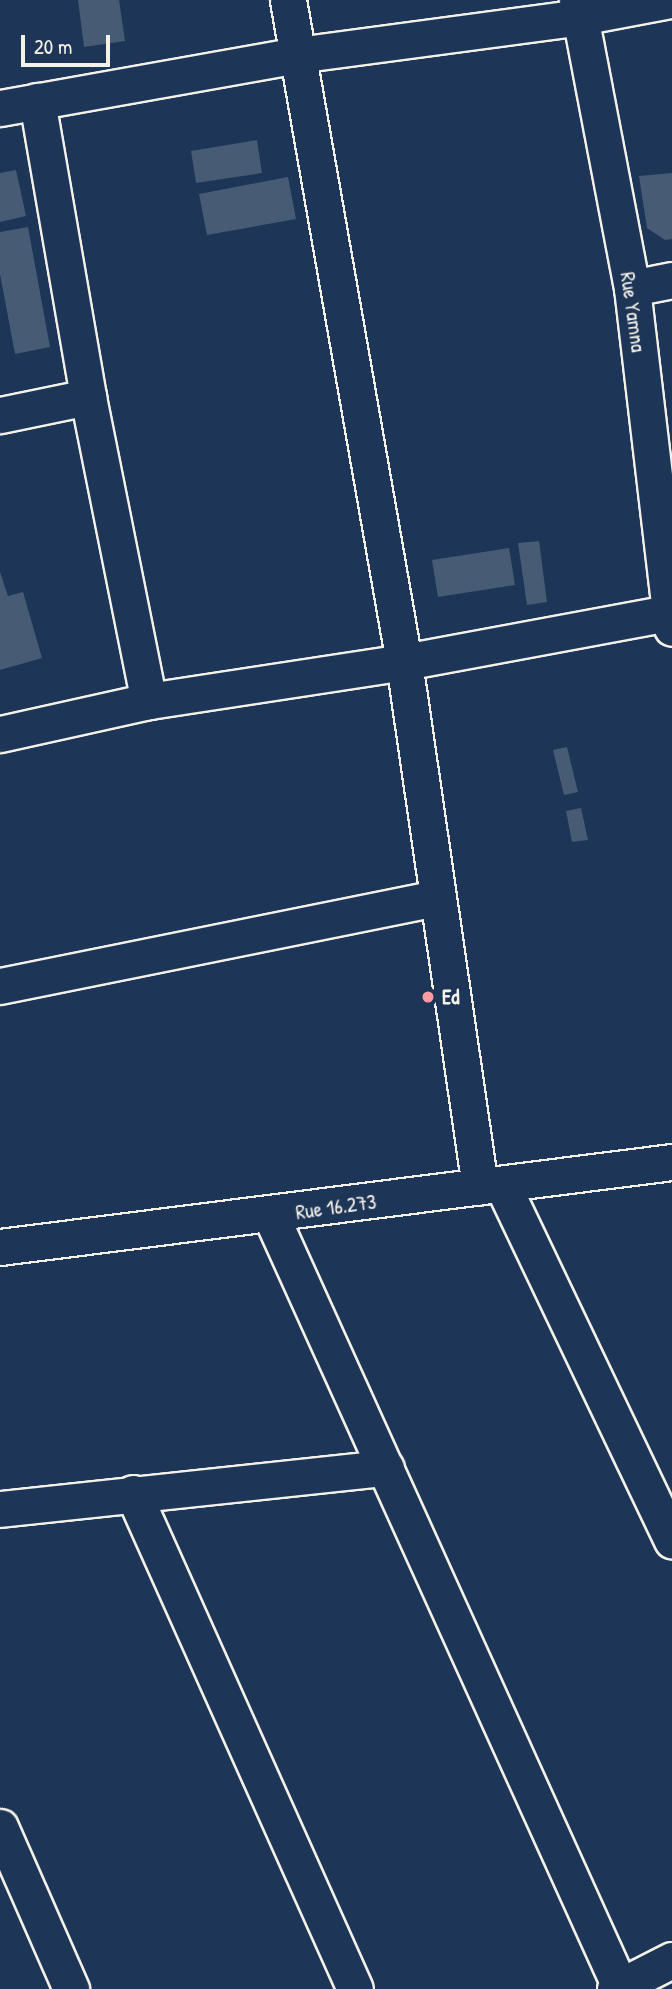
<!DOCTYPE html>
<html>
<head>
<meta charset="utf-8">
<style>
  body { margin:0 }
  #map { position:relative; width:672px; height:1989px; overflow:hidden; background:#1d3557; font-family:"Patrick Hand",sans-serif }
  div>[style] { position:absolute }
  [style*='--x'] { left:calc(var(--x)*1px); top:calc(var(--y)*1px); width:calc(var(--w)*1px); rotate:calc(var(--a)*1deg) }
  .building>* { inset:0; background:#485b74 }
  .roads { filter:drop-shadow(2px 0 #f4f1e8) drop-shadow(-2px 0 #f4f1e8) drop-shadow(0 2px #f4f1e8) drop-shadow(0 -2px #f4f1e8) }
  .street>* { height:35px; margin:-17.5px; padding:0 17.5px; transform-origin:17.5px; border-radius:17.5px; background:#1d3557 }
  .dots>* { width:19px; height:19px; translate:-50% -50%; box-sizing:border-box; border:4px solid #1d3557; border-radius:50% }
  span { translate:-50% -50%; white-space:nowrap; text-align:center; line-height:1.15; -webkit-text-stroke:5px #1d3557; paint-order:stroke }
  .street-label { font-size:21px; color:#f4f1e8 }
  .poi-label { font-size:21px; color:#f4f1e8; font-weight:700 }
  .left { translate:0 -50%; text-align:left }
  .scale { position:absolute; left:21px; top:35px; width:89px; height:32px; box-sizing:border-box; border:4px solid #f4f1e8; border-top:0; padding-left:9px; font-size:21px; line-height:24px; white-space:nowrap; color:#f4f1e8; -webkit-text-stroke:5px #1d3557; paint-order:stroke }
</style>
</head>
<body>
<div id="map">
  <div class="building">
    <i style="clip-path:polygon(78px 0,119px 0,125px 41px,84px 47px)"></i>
    <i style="clip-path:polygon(257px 140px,262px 173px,196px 183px,191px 151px)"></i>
    <i style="clip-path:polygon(16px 170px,26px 216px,0 222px,0 173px)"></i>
    <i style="clip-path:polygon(672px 173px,672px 239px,665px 240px,647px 228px,639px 176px)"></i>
    <i style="clip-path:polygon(288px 177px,296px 219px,207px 235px,199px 194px)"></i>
    <i style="clip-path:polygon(28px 227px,50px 347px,15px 354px,0 274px,0 232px)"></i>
    <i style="clip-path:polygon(539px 541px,547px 602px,527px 605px,518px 543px)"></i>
    <i style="clip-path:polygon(509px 548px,515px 585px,438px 597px,432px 560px)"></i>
    <i style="clip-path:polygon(0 572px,8px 596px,23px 592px,42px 658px,0 670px)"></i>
    <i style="clip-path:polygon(567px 747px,578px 792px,564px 795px,553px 750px)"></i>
    <i style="clip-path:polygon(581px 808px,588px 840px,572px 842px,566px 811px)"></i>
  </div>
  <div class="roads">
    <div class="street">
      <i style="--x:288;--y:0;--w:672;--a:80.06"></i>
      <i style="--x:404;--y:662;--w:530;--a:81.76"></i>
      <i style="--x:577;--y:0;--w:293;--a:79.2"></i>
      <i style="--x:632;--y:288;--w:342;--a:83.3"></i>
      <i style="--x:37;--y:101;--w:300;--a:80.2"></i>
      <i style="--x:88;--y:397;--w:310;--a:78.7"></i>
      <i style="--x:0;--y:108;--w:302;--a:-10.1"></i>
      <i style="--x:297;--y:55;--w:286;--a:-7.6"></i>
      <i style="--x:580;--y:17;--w:93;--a:-10.6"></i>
      <i style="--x:632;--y:288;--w:41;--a:-11.3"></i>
      <i style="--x:0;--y:415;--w:90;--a:-11.6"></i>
      <i style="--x:0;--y:734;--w:153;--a:-12.5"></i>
      <i style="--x:149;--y:701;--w:258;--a:-8.7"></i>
      <i style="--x:404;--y:662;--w:269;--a:-10.5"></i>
      <i style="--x:0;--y:986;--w:446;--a:-11.4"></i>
      <i style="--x:502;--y:1184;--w:395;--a:64.5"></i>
      <i style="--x:271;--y:1216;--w:849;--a:65.64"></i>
      <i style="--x:0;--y:1247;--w:677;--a:-7.21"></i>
      <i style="--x:133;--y:1493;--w:543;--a:65.89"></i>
      <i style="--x:0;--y:1509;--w:388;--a:-6.1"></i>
      <i style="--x:0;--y:1827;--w:177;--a:66.3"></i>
      <i style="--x:615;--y:1989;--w:64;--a:-27"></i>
    </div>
  </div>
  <div class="dots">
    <i style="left:428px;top:997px;background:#ff9aa2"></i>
  </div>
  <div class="street-label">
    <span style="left:633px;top:312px;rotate:82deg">Rue Yamna</span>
    <span style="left:336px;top:1207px;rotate:-8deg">Rue 16.273</span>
  </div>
  <div class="poi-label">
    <span class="left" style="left:442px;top:997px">Ed</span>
  </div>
  <div class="scale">20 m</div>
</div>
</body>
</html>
